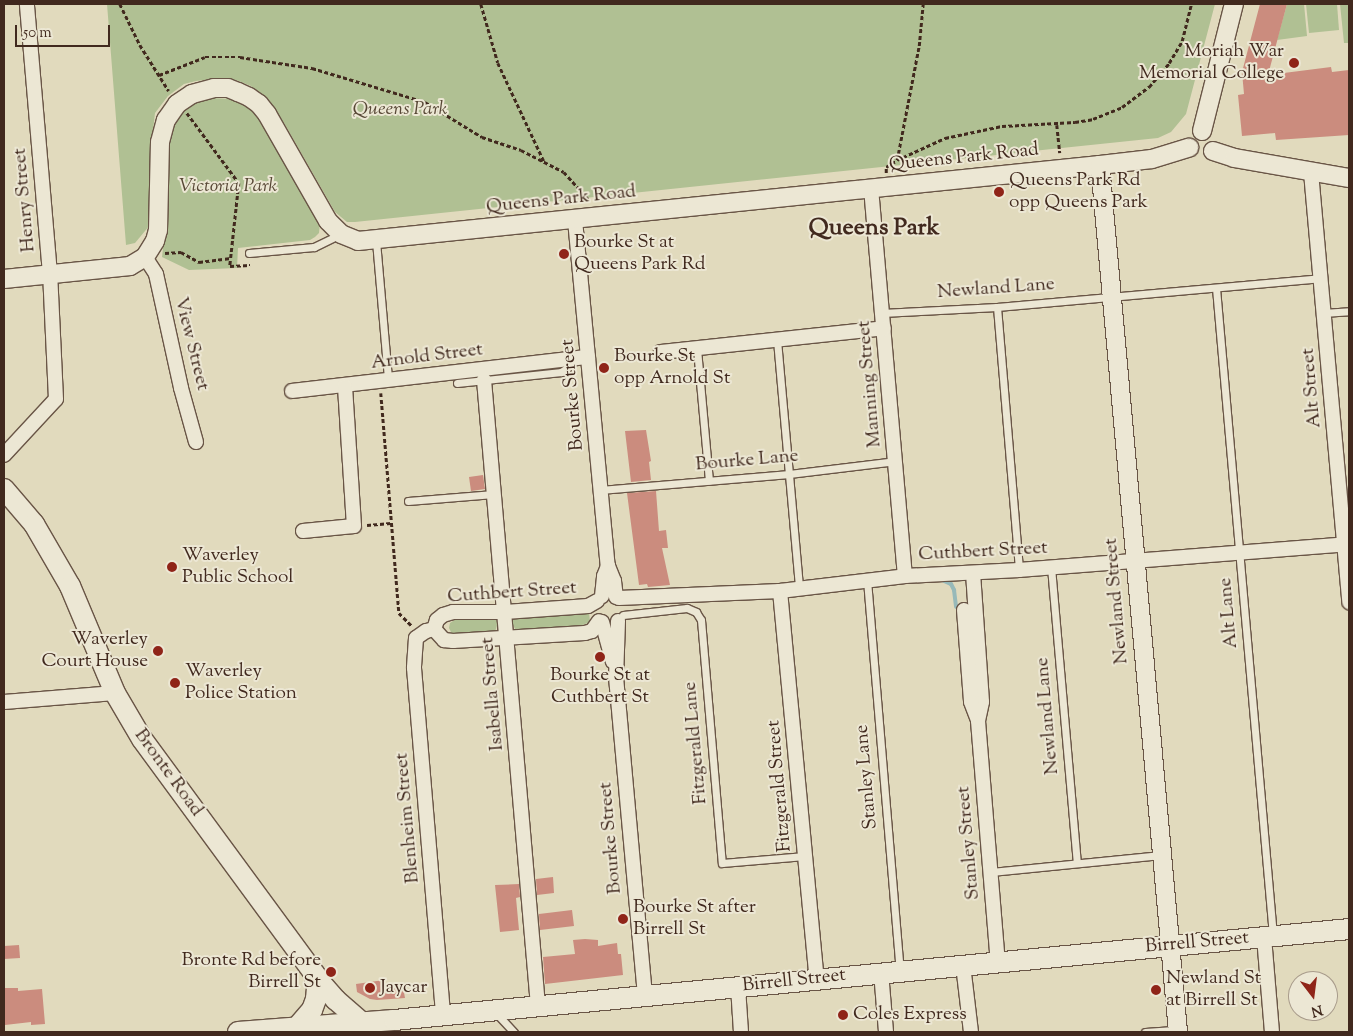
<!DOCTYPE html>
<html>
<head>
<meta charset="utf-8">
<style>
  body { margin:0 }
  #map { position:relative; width:1353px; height:1036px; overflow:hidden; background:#e1dabd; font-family:"Sorts Mill Goudy",serif }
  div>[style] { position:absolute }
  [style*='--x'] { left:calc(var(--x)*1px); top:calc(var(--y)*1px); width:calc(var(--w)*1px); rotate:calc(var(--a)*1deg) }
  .green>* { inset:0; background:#b0c093 }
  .stream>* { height:4px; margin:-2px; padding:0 2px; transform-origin:2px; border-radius:2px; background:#97b9b9 }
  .building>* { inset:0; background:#cb8c7e }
  .path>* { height:2.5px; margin-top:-1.25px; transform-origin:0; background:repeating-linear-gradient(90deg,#41291e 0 4px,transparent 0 6.5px) }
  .roads { filter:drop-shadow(1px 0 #695546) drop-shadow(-1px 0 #695546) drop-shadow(0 1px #695546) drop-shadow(0 -1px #695546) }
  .service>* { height:7px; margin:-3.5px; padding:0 3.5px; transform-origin:3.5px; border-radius:3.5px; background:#ece7d4 }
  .minor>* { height:14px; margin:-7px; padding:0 7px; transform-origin:7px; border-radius:7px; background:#ece7d4 }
  .tertiary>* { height:18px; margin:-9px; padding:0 9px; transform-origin:9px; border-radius:9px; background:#ece7d4 }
  .secondary>* { height:20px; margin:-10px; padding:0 10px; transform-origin:10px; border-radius:10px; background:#ece7d4 }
  .dots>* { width:14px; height:14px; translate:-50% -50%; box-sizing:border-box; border:2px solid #ece7d4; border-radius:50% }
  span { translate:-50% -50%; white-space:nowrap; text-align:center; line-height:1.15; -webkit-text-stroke:4px #ece7d4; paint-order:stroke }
  .poi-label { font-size:19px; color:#41291e }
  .right { translate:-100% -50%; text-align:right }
  .left { translate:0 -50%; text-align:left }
  .park-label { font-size:19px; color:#574735; font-style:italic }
  .street-label { font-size:19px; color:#41291e }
  .district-label { font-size:24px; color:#41291e; font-weight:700 }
  .frame { position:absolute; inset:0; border:5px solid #41291e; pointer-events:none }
  .north { position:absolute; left:1288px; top:971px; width:50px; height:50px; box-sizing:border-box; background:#ece7d4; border:1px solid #a89b8b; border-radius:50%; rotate:165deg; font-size:14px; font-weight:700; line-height:20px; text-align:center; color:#41291e }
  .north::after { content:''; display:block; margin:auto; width:18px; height:22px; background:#8f2418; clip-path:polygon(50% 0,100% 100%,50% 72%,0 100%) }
  .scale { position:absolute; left:15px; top:25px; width:95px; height:22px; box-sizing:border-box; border:2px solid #41291e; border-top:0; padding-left:6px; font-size:15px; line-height:18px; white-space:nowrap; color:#41291e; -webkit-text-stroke:4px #ece7d4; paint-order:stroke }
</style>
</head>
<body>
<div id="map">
  <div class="green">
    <i style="clip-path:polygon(107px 4px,1215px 4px,1186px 114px,1171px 132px,1158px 138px,355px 222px,347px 222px,335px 212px,284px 123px,251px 86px,236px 80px,213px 79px,196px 81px,184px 84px,168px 96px,155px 113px,150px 157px,150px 225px,135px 243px,126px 245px)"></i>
    <i style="clip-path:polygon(1287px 4px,1304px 4px,1307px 36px,1277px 40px)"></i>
    <i style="clip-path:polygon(1306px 4px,1337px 4px,1339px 30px,1309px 33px)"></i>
    <i style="clip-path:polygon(1340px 4px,1349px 4px,1349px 43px,1344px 43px)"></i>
    <i style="clip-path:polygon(209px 98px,233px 99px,244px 103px,262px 121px,320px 223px,319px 233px,315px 237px,310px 240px,238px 248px,237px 268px,189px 270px,162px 257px,165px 231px,164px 157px,171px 122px,194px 104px)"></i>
    <i style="clip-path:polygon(589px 612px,590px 622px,580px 626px,519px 631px,516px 630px,512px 624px,513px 618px)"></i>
    <i style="clip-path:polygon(493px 617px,498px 622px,495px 632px,453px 636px,449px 628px,450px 623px,456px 619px)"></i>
  </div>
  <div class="stream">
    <i style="--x:942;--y:580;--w:10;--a:24"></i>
    <i style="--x:951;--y:584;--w:7;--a:63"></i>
    <i style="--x:954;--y:590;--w:17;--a:83"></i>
  </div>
  <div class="building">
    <i style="clip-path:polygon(1260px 4px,1287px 4px,1268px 75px,1331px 67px,1332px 72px,1349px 70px,1349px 135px,1276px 140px,1275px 133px,1242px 136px,1238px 95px,1244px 94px,1242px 72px)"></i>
    <i style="clip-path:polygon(646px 430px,651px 461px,649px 462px,651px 480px,631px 482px,625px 431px)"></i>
    <i style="clip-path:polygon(483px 475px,485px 489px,471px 491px,469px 477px)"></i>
    <i style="clip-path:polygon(656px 491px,659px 531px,666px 530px,668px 548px,662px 548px,670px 585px,648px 587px,647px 584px,639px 585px,627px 493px)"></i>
    <i style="clip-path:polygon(553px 877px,554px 893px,537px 895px,536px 879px)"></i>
    <i style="clip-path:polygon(519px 884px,520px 897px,516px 898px,519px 930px,500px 932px,495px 885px)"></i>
    <i style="clip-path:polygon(572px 910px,574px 926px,540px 930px,539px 914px)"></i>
    <i style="clip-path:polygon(585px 939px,598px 940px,598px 946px,617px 943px,618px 954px,621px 954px,623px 975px,545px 984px,543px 957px,575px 954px,573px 940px)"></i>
    <i style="clip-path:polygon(19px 945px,20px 958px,4px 959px,4px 946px)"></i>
    <i style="clip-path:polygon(384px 980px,385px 989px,403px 987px,405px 998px,377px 1000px,370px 999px,357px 992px,356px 984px)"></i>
    <i style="clip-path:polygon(4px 988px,18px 988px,18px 991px,42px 989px,45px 1024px,31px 1025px,31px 1022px,5px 1025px)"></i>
  </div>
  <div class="path">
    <i style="--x:120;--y:4;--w:46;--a:64"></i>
    <i style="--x:140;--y:45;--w:54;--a:57.8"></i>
    <i style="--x:481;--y:4;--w:61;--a:73.9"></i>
    <i style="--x:498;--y:63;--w:108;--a:64.9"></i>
    <i style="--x:159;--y:75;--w:49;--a:-21.4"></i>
    <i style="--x:205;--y:57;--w:35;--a:0"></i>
    <i style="--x:240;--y:57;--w:73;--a:8.7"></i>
    <i style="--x:312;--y:68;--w:118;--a:16.7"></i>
    <i style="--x:425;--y:102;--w:67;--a:31.6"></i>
    <i style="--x:482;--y:137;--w:41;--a:18.4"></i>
    <i style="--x:521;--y:150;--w:48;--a:27.1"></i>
    <i style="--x:564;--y:172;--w:39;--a:48"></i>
    <i style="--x:187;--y:113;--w:87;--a:53.4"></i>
    <i style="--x:239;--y:183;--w:83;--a:96.2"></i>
    <i style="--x:230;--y:266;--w:20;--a:-3"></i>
    <i style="--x:1057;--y:125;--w:28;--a:84"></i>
    <i style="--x:897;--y:160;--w:116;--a:-79.1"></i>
    <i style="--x:919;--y:46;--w:42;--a:-84.6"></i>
    <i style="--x:886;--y:173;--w:6;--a:-90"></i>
    <i style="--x:886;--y:167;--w:13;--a:-32"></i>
    <i style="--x:897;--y:160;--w:53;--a:-24.6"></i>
    <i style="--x:945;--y:138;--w:58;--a:-11.9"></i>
    <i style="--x:1002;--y:126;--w:73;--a:-3.1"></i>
    <i style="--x:1075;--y:122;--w:18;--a:-9"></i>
    <i style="--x:1093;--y:119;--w:31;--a:-22"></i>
    <i style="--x:1122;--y:107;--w:34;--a:-37"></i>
    <i style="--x:1149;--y:87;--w:31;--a:-50"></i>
    <i style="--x:1169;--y:63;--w:26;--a:-59"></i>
    <i style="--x:1182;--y:41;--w:38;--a:-76"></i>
    <i style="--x:165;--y:253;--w:16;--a:-4"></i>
    <i style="--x:181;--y:252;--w:21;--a:29"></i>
    <i style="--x:199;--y:262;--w:32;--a:-7"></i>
    <i style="--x:381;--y:393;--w:221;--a:85.3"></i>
    <i style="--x:399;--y:613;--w:18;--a:45"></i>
    <i style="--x:367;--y:525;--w:24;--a:-5"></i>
  </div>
  <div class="roads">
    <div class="service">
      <i style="--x:376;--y:241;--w:139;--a:85"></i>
      <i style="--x:249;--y:253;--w:65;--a:-5.3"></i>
      <i style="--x:314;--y:247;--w:30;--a:-26"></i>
      <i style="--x:1216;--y:288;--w:651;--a:84.97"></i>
      <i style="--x:997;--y:307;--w:264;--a:85.2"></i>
      <i style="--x:882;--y:313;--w:115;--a:-3"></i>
      <i style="--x:997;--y:307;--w:324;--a:-5.1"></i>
      <i style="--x:1323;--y:313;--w:26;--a:-4"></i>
      <i style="--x:777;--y:340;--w:249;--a:84.9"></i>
      <i style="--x:697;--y:349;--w:132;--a:84.8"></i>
      <i style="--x:457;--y:383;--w:105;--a:-6"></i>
      <i style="--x:561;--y:372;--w:7;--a:-34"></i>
      <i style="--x:567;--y:368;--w:9;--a:-84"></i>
      <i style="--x:600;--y:490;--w:190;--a:-4.8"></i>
      <i style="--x:789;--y:474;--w:108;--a:-6.9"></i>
      <i style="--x:408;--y:501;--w:86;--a:-4.7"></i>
      <i style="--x:1051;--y:567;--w:296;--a:85"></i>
      <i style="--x:867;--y:580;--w:391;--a:85.2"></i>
      <i style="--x:623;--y:615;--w:64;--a:-6.2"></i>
      <i style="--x:687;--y:608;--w:10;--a:24"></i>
      <i style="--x:696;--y:612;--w:9;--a:58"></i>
      <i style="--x:701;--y:620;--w:244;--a:85.1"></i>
      <i style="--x:722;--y:863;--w:83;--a:-4.8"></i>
      <i style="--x:991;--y:872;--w:171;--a:-5.7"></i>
      <i style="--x:497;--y:1014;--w:25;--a:47"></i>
      <i style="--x:1145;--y:1032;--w:32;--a:-4"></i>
    </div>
    <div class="minor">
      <i style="--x:1311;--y:172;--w:432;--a:84.9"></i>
      <i style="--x:871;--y:188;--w:389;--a:85"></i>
      <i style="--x:575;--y:220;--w:348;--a:84.6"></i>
      <i style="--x:608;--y:566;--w:16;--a:68"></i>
      <i style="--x:614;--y:581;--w:16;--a:83"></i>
      <i style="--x:145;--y:257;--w:20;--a:57"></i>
      <i style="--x:156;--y:274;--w:117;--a:77.6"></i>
      <i style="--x:181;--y:388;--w:56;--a:74.5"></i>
      <i style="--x:661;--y:352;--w:224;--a:-6.1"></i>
      <i style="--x:484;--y:380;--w:628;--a:85.07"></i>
      <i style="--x:292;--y:391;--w:298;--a:-6.6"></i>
      <i style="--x:4;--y:455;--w:76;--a:-47.1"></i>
      <i style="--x:56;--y:399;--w:125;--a:-92.7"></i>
      <i style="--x:50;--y:274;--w:271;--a:-94.9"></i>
      <i style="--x:303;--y:531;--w:51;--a:-5.6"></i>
      <i style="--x:354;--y:526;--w:140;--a:-93.7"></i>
      <i style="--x:973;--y:573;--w:129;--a:86"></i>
      <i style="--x:982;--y:702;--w:19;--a:102"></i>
      <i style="--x:978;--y:721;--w:242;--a:85.3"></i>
      <i style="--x:780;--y:591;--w:390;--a:84.6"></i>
      <i style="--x:602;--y:596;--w:20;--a:-84"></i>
      <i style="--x:604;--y:576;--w:11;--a:-68"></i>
      <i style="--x:619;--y:598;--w:161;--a:-2.5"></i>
      <i style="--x:780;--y:591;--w:126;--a:-6.8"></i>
      <i style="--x:905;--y:576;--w:114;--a:-3"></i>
      <i style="--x:1019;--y:570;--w:331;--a:-4.5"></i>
      <i style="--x:597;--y:601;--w:10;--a:151"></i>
      <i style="--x:588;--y:606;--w:83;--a:175.9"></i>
      <i style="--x:505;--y:612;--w:52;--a:180"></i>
      <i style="--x:453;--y:612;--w:10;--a:163"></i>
      <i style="--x:443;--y:615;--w:8;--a:140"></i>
      <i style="--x:437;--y:620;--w:9;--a:108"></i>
      <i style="--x:434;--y:629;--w:15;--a:48"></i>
      <i style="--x:444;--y:640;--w:9;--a:6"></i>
      <i style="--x:453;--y:641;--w:132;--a:-3.5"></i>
      <i style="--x:585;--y:633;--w:7;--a:-16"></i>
      <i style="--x:592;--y:631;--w:12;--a:-55"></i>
      <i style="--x:964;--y:610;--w:92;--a:85.6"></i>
      <i style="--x:971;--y:702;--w:19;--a:69"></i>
      <i style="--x:618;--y:621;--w:56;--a:92"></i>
      <i style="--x:616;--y:677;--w:319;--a:84.8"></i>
      <i style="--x:602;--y:622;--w:41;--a:74.6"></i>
      <i style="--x:434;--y:629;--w:8;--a:166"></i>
      <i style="--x:426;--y:631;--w:12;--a:145"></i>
      <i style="--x:416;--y:638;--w:30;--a:94"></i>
      <i style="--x:414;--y:668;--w:348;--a:85.2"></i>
      <i style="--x:4;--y:702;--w:111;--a:-4.6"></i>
      <i style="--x:1264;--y:937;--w:95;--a:85.2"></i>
      <i style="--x:963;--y:965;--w:67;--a:83.2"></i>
      <i style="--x:881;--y:972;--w:60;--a:85.2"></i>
      <i style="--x:738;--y:987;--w:45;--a:86.2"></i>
    </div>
    <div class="tertiary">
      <i style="--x:1202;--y:131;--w:131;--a:-75.9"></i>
      <i style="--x:1213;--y:151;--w:22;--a:18"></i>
      <i style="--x:1234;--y:158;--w:117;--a:9.9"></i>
      <i style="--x:1100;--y:165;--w:871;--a:84.86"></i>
      <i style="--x:4;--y:279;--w:127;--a:-5.9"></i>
      <i style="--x:130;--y:266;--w:17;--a:-31"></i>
      <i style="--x:145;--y:257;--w:19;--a:-58"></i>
      <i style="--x:155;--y:241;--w:11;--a:-75"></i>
      <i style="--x:158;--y:230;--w:88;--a:-88.7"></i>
      <i style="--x:160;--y:142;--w:23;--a:-75"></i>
      <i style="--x:166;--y:120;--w:19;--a:-55"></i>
      <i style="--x:177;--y:104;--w:18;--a:-34"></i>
      <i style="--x:192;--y:94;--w:23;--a:-15"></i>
      <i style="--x:214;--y:88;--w:14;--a:0"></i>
      <i style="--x:228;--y:88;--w:11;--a:22"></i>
      <i style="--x:238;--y:92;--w:12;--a:24"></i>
      <i style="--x:249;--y:97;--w:12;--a:35"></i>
      <i style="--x:259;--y:104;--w:13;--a:51"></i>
      <i style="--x:267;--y:114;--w:123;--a:60.3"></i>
      <i style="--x:328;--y:221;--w:18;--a:45"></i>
      <i style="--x:341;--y:234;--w:18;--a:22"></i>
      <i style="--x:358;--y:241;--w:746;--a:-5.85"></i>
      <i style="--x:1100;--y:165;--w:52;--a:-6.6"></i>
      <i style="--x:1152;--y:159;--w:39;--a:-17"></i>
    </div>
    <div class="secondary">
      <i style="--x:4;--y:489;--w:46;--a:49.4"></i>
      <i style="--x:34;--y:524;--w:72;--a:59.9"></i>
      <i style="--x:70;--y:586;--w:116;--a:67.2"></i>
      <i style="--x:115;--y:693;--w:53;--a:59.6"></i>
      <i style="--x:142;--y:739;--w:304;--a:53.7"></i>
      <i style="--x:322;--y:984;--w:21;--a:49"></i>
      <i style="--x:336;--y:1000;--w:32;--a:41"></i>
      <i style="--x:297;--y:1027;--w:23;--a:-49"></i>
      <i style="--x:312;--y:1010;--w:12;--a:-70"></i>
      <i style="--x:316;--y:999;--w:12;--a:-85"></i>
      <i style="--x:317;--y:987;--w:14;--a:-102"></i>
      <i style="--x:238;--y:1032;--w:156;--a:-4.4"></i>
      <i style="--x:394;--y:1020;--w:959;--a:-5.44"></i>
    </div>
  </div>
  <div class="dots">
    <i style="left:1294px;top:63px;background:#8f2418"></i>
    <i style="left:999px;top:192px;background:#8f2418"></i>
    <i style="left:564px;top:254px;background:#8f2418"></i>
    <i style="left:604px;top:368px;background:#8f2418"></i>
    <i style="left:172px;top:567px;background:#8f2418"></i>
    <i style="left:158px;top:651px;background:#8f2418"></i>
    <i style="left:600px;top:657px;background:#8f2418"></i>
    <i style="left:175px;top:683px;background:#8f2418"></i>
    <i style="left:623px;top:919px;background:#8f2418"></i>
    <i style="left:331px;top:972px;background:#8f2418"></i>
    <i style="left:370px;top:988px;background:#8f2418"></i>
    <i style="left:1156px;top:990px;background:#8f2418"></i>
    <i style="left:843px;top:1015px;background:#8f2418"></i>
  </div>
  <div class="poi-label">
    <span class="right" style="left:1284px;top:63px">Moriah War<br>Memorial College</span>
    <span class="left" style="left:1009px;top:192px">Queens Park Rd<br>opp Queens Park</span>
    <span class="left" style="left:574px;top:254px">Bourke St at<br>Queens Park Rd</span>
    <span class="left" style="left:614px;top:368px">Bourke St<br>opp Arnold St</span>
    <span class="left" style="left:182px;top:567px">Waverley<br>Public School</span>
    <span class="right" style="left:148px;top:651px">Waverley<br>Court House</span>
    <span class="left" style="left:185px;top:683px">Waverley<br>Police Station</span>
    <span style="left:600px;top:687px">Bourke St at<br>Cuthbert St</span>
    <span class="left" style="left:633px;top:919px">Bourke St after<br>Birrell St</span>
    <span class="right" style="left:321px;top:972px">Bronte Rd before<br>Birrell St</span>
    <span class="left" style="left:1166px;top:990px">Newland St<br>at Birrell St</span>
    <span class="left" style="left:380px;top:988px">Jaycar</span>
    <span class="left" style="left:853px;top:1015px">Coles Express</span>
  </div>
  <div class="park-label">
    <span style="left:400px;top:110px">Queens Park</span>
    <span style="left:228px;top:187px">Victoria Park</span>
  </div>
  <div class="street-label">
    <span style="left:964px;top:158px;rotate:-6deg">Queens Park Road</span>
    <span style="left:25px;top:200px;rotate:-95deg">Henry Street</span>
    <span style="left:561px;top:200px;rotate:-6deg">Queens Park Road</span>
    <span style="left:996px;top:289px;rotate:-4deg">Newland Lane</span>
    <span style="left:191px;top:344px;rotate:76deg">View Street</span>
    <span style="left:427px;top:357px;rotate:-7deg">Arnold Street</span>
    <span style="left:870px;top:384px;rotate:-95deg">Manning Street</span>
    <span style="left:1312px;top:388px;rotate:-95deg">Alt Street</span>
    <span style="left:573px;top:395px;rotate:-95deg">Bourke Street</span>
    <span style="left:747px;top:461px;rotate:-5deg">Bourke Lane</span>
    <span style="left:983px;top:552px;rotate:-3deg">Cuthbert Street</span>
    <span style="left:512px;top:593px;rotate:-4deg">Cuthbert Street</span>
    <span style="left:1117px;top:601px;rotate:-95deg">Newland Street</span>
    <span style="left:1229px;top:613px;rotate:-95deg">Alt Lane</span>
    <span style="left:493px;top:694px;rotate:-95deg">Isabella Street</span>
    <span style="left:1048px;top:716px;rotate:-95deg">Newland Lane</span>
    <span style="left:696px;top:743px;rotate:-95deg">Fitzgerald Lane</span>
    <span style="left:168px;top:773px;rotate:54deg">Bronte Road</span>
    <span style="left:867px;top:777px;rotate:-95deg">Stanley Lane</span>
    <span style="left:780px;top:786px;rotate:-95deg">Fitzgerald Street</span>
    <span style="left:408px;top:818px;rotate:-95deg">Blenheim Street</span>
    <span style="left:611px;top:838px;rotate:-95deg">Bourke Street</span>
    <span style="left:969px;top:843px;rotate:-95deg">Stanley Street</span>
    <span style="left:1197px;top:943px;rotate:-5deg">Birrell Street</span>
    <span style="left:794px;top:981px;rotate:-6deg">Birrell Street</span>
  </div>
  <div class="district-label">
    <span style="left:874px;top:229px">Queens Park</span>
  </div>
  <div class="frame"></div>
  <div class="north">N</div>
  <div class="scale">50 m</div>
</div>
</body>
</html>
